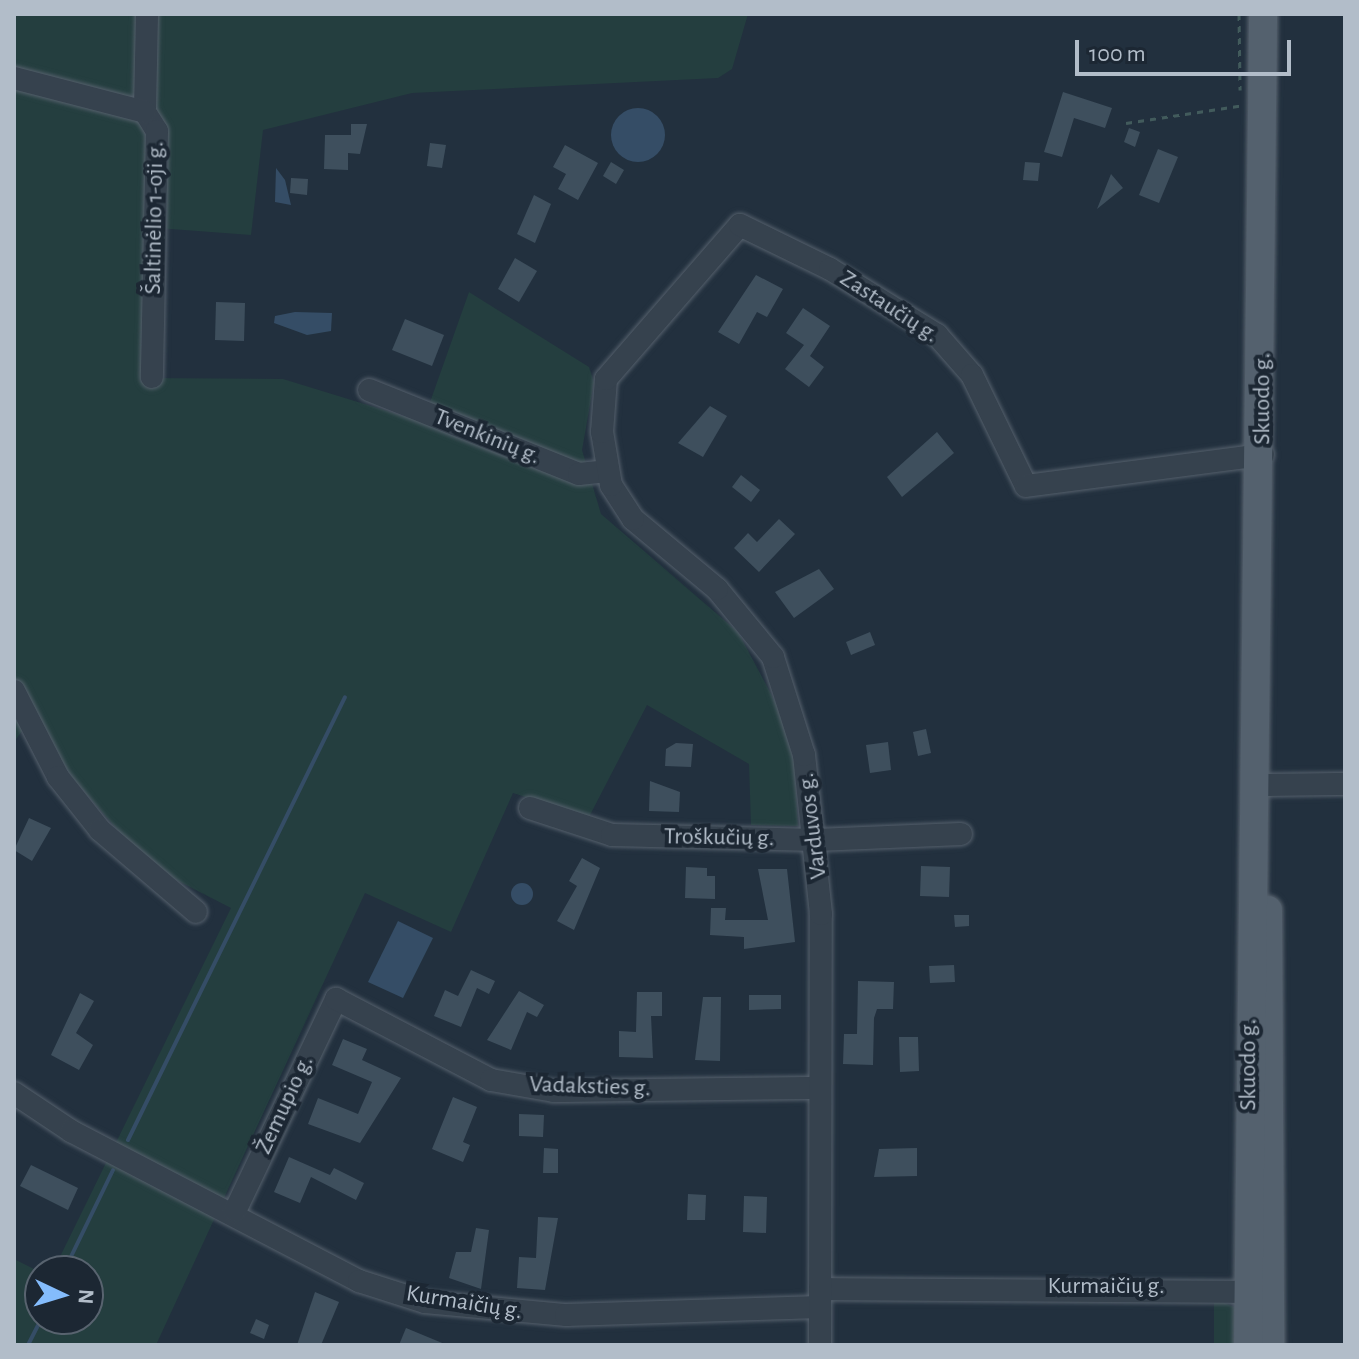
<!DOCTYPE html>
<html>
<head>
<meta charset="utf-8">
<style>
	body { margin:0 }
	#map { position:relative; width:1359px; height:1359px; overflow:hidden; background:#22303e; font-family:"Alegreya Sans",sans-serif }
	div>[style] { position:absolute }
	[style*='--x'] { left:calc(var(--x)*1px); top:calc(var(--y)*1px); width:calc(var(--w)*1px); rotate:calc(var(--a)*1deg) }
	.green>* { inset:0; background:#243e3f }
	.water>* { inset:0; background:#354d66 }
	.round { border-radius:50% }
	.stream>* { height:4px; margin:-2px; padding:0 2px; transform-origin:2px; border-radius:2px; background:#354d66 }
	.building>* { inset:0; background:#3e4f5d }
	.path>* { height:3px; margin-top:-1.5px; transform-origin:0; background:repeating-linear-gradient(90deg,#425b5c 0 6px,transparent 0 12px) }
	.roads { filter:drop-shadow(0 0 2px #55606c) drop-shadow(0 0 2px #55606c) }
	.minor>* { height:22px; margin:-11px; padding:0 11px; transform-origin:11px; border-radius:11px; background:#36424e }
	.major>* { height:28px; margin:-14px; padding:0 14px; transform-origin:14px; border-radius:14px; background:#54616e }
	span { translate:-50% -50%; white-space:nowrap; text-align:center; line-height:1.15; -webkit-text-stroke:8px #1c2733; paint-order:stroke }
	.street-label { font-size:24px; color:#b2bdc9 }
	.frame { position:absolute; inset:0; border:16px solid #b2bdc9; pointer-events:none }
	.north { position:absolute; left:24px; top:1255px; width:80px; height:80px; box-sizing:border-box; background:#1c2733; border:2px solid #58636f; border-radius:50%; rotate:94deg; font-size:22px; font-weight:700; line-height:32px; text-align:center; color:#b2bdc9 }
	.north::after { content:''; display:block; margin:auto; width:28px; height:36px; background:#84bcfc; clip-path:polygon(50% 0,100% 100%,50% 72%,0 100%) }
	.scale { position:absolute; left:1075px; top:40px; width:216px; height:36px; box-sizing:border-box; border:4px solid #b2bdc9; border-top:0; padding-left:10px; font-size:24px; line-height:28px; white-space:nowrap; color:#b2bdc9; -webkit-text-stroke:6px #1c2733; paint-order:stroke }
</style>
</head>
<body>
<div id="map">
	<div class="green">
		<i style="clip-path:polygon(14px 14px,748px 14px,732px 69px,718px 78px,412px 93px,263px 130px,251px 235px,144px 227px,144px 378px,283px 379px,423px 422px,469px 292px,589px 367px,594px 382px,582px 450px,601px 514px,738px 632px,779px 709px,794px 761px,798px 826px,751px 825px,749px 764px,647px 705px,589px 817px,513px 793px,451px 932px,365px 893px,156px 1345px,14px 1345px,14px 1259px,40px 1272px,40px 1319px,88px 1319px,88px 1271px,53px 1271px,231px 908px,149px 866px,74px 780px,33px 716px,14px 742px)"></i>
		<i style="clip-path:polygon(1214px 1298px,1238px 1309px,1239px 1345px,1214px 1345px)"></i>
	</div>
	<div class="water">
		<i class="round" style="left:611px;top:108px;width:54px;height:54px"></i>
		<i style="clip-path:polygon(276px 168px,285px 180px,291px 205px,275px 202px)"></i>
		<i style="clip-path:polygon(295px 312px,332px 313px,331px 331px,307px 335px,274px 323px,275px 316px)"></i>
		<i class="round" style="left:511px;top:883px;width:22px;height:22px"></i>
		<i style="clip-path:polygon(398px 921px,433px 938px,403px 998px,368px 982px)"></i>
	</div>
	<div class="stream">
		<i style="--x:128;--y:1140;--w:493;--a:-63.9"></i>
		<i style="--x:64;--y:1271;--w:112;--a:-64.1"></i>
		<i style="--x:28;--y:1345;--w:29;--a:-63"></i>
	</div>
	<div class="building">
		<i style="clip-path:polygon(1063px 92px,1112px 108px,1105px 128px,1074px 118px,1062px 157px,1044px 152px)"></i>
		<i style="clip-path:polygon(351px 124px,367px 124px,360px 154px,348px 153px,348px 170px,324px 169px,325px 135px,351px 135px)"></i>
		<i style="clip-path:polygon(1129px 128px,1140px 132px,1135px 147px,1124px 142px)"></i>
		<i style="clip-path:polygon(430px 143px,446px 145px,442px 168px,427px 166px)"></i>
		<i style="clip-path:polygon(565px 145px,598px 163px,578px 200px,558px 189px,566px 174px,553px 167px)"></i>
		<i style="clip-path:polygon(1158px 149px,1178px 157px,1159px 203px,1139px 195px)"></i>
		<i style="clip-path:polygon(611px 162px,624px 170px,616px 184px,603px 176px)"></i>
		<i style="clip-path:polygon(1025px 162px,1040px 163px,1038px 181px,1023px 180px)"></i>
		<i style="clip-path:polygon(1111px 174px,1123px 188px,1097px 209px)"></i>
		<i style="clip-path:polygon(291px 178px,308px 179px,307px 195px,290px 193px)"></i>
		<i style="clip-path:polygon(534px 195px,551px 204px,535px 243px,517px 234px)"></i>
		<i style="clip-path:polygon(515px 258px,537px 271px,519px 302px,498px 289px)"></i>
		<i style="clip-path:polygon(756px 275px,783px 289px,767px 317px,757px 312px,739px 344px,718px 332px)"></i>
		<i style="clip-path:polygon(216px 302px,245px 303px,244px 341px,215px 340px)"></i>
		<i style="clip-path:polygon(803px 308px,830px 326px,810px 356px,824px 367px,809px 387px,785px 369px,804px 345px,786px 333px)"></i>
		<i style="clip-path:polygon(405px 319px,444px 335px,432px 366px,392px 350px)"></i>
		<i style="clip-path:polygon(710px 406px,727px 416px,703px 457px,678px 443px)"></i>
		<i style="clip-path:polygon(937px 432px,954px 453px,902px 497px,887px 477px)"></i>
		<i style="clip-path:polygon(741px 475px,760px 490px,751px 502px,732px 487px)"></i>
		<i style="clip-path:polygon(779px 519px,795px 534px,759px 572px,734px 548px,748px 533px,757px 542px)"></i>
		<i style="clip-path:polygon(819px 569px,834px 589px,794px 618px,775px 592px)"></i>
		<i style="clip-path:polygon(870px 632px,875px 645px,851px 655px,846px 642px)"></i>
		<i style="clip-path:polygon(926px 729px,931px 753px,918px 756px,913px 732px)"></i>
		<i style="clip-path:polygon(888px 742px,891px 770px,870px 773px,866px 745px)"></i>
		<i style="clip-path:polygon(676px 743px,693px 744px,691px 767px,665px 766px,666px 749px)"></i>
		<i style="clip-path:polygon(650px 781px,680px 792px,679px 812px,649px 811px)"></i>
		<i style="clip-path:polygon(29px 818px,51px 828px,32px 861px,14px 850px)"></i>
		<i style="clip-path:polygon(582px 858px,600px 868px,574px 930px,557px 921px,577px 886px,569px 881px)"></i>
		<i style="clip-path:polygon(921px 866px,950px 867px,949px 897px,920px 896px)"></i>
		<i style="clip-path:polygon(686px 867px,707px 868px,707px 876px,715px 876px,715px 899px,685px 898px)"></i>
		<i style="clip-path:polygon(758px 869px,787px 869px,795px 942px,744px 949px,744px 937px,710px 935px,711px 908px,726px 908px,725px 920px,768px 920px)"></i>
		<i style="clip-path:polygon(954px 915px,969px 915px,969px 926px,955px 927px)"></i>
		<i style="clip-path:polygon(954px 965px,955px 982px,930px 983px,929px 966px)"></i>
		<i style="clip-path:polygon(471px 970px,495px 981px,489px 994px,477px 988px,461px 1027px,434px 1016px,445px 990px,458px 996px)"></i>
		<i style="clip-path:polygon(858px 981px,894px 982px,893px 1009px,877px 1009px,874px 1018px,873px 1065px,843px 1064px,844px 1034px,857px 1034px)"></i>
		<i style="clip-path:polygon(519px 991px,544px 1005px,537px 1017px,527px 1012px,511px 1050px,487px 1040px)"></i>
		<i style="clip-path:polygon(637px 992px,662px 992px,662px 1016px,651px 1016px,653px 1058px,619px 1057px,619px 1031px,636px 1032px)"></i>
		<i style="clip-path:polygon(80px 993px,94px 1001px,76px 1033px,93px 1045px,79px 1070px,51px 1055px)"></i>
		<i style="clip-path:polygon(749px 995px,781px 995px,781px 1009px,749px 1010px)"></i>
		<i style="clip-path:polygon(703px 997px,721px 997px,720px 1061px,695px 1060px)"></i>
		<i style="clip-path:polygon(899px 1037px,918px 1037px,919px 1071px,900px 1072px)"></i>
		<i style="clip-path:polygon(343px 1039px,367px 1049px,362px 1060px,401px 1078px,360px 1143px,308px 1124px,318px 1098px,358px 1114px,372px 1082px,332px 1065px)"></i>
		<i style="clip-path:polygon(453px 1097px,477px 1107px,463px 1142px,470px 1145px,463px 1162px,432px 1149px)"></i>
		<i style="clip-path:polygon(519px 1114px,544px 1115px,543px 1137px,519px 1136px)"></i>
		<i style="clip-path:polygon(544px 1148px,558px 1149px,558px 1173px,543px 1173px)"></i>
		<i style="clip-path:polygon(917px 1148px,917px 1176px,874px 1177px,879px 1149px)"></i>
		<i style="clip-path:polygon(289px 1157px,330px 1175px,334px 1168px,364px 1183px,356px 1200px,311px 1177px,300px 1203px,274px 1192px)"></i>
		<i style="clip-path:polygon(31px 1165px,78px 1188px,68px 1210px,20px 1186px)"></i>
		<i style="clip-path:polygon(688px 1194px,706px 1195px,705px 1220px,687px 1220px)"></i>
		<i style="clip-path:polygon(744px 1196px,767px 1197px,766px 1233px,743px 1232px)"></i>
		<i style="clip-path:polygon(538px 1217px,558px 1218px,545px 1290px,517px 1288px,519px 1257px,536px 1258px)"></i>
		<i style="clip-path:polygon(476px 1228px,489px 1230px,481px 1289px,449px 1278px,456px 1252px,471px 1252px)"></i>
		<i style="clip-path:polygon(315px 1292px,339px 1302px,321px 1345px,297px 1345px)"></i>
		<i style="clip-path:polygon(256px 1319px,269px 1325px,264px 1339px,250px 1333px)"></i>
		<i style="clip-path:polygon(406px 1328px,447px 1345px,399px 1345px)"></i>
	</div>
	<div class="path">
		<i style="--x:1239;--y:14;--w:76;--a:89.2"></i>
		<i style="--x:1126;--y:123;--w:118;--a:-8.7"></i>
	</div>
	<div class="roads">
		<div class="minor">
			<i style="--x:147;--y:14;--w:98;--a:91.2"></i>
			<i style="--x:145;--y:112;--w:22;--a:58"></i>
			<i style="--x:157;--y:131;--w:246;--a:91.2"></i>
			<i style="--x:14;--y:78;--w:135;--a:14.5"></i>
			<i style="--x:369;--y:390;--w:226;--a:21.8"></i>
			<i style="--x:579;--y:474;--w:28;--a:-6"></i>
			<i style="--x:14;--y:691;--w:97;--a:62.9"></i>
			<i style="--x:58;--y:777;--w:68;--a:51.6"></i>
			<i style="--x:100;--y:830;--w:126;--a:40.5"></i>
			<i style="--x:1259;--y:785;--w:86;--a:-0.7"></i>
			<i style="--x:530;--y:808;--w:86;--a:18.2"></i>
			<i style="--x:612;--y:835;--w:204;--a:1.4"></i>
			<i style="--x:816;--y:840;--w:145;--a:-2.4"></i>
			<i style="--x:14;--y:1093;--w:69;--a:33.7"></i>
			<i style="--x:71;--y:1131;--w:325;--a:27.5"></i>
			<i style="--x:359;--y:1281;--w:69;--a:17.7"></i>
			<i style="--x:425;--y:1302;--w:142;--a:5.3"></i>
			<i style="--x:566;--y:1315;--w:254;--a:-1.8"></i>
			<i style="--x:235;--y:1211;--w:235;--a:-64.5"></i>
			<i style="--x:336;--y:999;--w:175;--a:27.6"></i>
			<i style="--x:491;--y:1080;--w:64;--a:9.9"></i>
			<i style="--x:554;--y:1091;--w:262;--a:-0.7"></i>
			<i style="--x:820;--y:1289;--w:428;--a:0.4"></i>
			<i style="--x:820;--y:1345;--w:431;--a:-89.9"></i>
			<i style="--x:821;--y:914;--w:160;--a:-96.1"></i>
			<i style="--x:804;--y:755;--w:103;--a:-107.6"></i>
			<i style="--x:773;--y:657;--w:88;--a:-129.5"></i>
			<i style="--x:717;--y:589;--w:109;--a:-140.2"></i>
			<i style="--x:633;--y:519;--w:40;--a:-122.9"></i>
			<i style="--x:611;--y:485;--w:54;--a:-99.6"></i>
			<i style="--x:602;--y:432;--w:53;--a:-85.7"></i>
			<i style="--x:606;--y:379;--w:204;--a:-49"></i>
			<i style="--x:740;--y:225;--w:100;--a:26.1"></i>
			<i style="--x:830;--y:269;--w:126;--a:31.7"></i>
			<i style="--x:937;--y:335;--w:53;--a:48.8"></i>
			<i style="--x:972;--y:375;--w:123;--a:64.1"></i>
			<i style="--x:1026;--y:486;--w:239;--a:-7.5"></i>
		</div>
		<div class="major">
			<i style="--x:1268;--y:910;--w:435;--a:89.7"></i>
			<i style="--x:1248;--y:1345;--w:1331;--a:-89.35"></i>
		</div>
	</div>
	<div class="street-label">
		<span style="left:155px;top:218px;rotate:-89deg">Šaltinėlio 1-oji g.</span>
		<span style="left:889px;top:307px;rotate:33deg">Zastaučių g.</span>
		<span style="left:1263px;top:399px;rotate:-90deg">Skuodo g.</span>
		<span style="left:487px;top:437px;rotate:22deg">Tvenkinių g.</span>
		<span style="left:813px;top:826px;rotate:-97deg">Varduvos g.</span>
		<span style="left:719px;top:838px;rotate:1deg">Troškučių g.</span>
		<span style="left:1249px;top:1065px;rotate:-90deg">Skuodo g.</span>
		<span style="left:590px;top:1087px;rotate:2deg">Vadaksties g.</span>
		<span style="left:285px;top:1105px;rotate:-65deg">Žemupio g.</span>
		<span style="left:1106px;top:1287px">Kurmaičių g.</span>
		<span style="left:464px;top:1303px;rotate:9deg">Kurmaičių g.</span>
	</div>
	<div class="frame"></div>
	<div class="north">N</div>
	<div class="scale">100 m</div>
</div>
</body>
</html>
